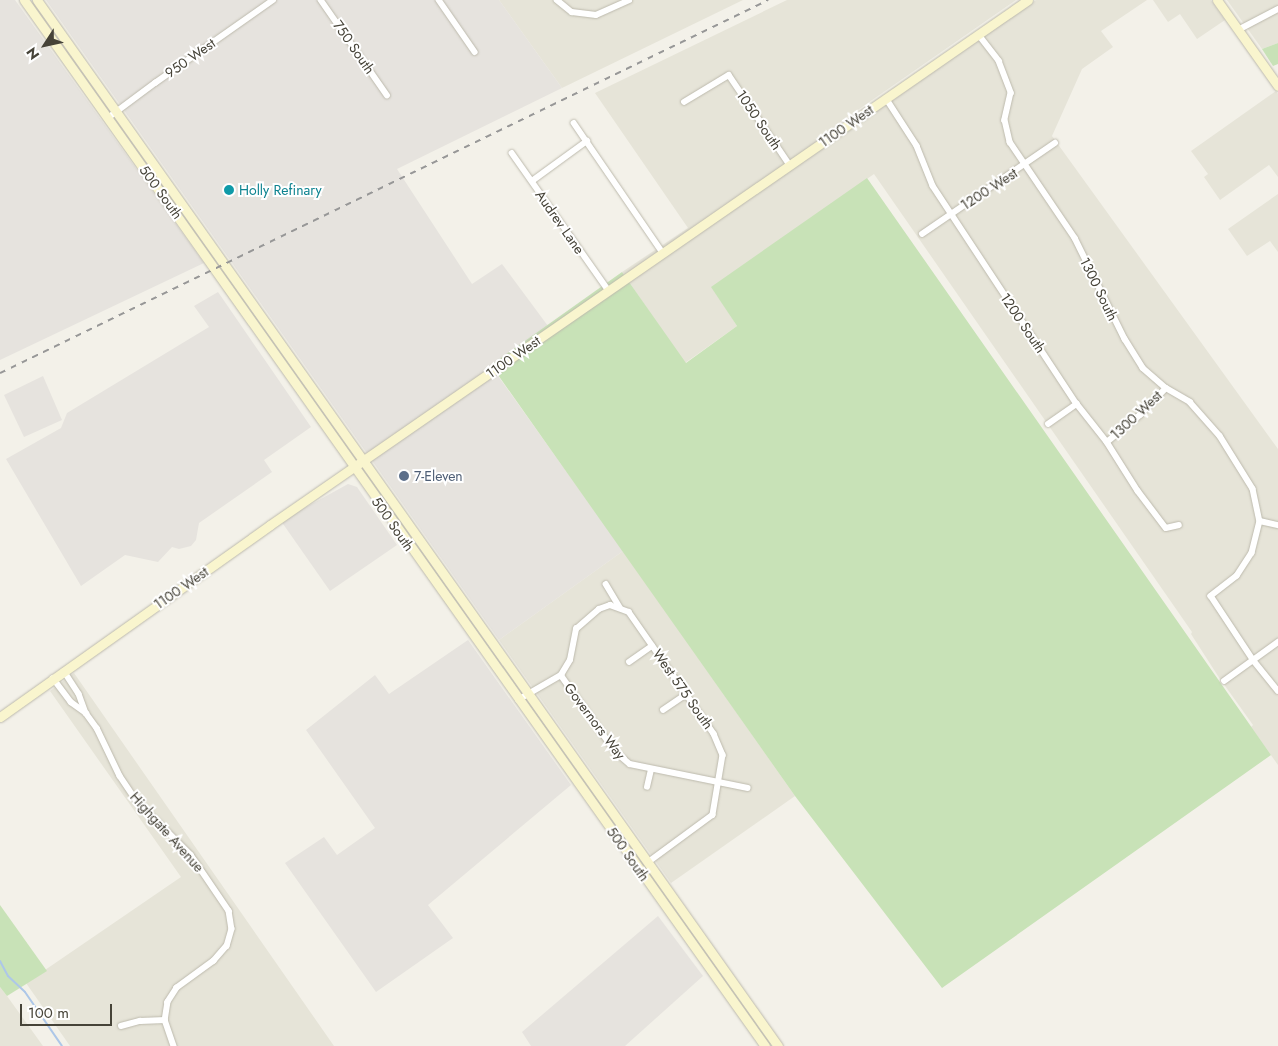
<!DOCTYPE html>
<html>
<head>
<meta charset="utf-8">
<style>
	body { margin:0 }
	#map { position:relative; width:1278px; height:1046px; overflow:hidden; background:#f3f1e9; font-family:Jost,sans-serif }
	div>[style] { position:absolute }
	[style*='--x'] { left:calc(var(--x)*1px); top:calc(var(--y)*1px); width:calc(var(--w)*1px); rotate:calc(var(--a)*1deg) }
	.residential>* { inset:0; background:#e6e4d8 }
	.industrial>* { inset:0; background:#e6e3de }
	.green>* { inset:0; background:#c8e2b7 }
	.stream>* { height:2px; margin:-1px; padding:0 1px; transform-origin:1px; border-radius:1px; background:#adc7e8 }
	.roads { filter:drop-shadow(0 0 1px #bdbaad) drop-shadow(0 0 1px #bdbaad) }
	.street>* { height:5.5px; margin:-2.75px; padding:0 2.75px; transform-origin:2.75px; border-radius:2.75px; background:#fff }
	.secondary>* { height:9px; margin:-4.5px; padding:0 4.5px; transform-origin:4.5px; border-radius:4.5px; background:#f9f5ce }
	.rail>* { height:2px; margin-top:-1px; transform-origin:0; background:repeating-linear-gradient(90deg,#979797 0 6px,transparent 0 12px) }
	.dots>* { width:14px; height:14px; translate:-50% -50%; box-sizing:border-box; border:2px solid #fff; border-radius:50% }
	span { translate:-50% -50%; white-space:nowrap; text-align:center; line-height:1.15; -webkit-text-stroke:4px #fff; paint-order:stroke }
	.street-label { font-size:14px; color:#464338 }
	.culture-label { font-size:14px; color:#0d838f }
	.left { translate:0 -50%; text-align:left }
	.service-label { font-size:14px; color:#4e5e75 }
	.north { position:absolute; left:20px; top:20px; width:50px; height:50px; -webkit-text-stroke:4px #fff; paint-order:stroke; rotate:235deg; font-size:14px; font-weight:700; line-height:20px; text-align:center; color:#464338 }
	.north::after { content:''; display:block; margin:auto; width:18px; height:22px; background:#464338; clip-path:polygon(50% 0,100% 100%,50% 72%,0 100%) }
	.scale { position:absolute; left:20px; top:1004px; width:92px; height:22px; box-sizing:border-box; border:2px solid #464338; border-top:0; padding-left:6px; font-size:15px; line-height:18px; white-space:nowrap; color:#464338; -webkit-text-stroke:4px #fff; paint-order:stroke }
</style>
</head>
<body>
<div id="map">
	<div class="residential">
		<i style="clip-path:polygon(499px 0,743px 0,562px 88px)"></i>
		<i style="clip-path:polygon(787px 0,1016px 0,839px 123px,846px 133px,1036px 0,1147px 0,1101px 31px,1113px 47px,1082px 69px,1052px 136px,1278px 449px,1278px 765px,1251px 727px,1253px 725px,1218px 676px,1191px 634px,1192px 632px,874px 174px,712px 287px,737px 326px,685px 363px,622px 272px,688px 228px,595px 93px)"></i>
		<i style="clip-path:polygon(1153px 0,1211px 0,1225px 20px,1197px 39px,1180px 14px,1168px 22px)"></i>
		<i style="clip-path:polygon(1227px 0,1278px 0,1278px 43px,1262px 49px)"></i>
		<i style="clip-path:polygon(1276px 91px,1278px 94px,1278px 177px,1269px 165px,1220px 200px,1204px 177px,1208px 174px,1191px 151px)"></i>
		<i style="clip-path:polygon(1278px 194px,1278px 252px,1270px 241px,1247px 256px,1228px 229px)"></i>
		<i style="clip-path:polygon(623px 551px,795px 796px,671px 883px,499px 640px)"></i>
		<i style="clip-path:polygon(74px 673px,334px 1046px,70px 1046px,26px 983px,181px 877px,50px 691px)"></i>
		<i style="clip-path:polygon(0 987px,7px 996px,43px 1046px,0 1046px)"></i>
	</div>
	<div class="industrial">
		<i style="clip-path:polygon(0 0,15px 0,204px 263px,0 360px)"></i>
		<i style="clip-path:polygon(46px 0,499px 0,562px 88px,397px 169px,472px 284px,502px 264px,548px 326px,491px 366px,623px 551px,499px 640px)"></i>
		<i style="clip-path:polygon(218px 292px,311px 427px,264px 460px,272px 472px,199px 523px,196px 540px,191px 546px,179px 549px,172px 547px,158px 562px,125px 555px,81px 586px,6px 459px,61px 428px,67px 413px,209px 327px,194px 306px)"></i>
		<i style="clip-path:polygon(43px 376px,62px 420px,24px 437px,4px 395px)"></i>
		<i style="clip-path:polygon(348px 484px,357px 487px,397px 545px,330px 591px,281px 521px)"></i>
		<i style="clip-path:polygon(468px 640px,571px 785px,428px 905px,453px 938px,376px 992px,285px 863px,324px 837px,337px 855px,375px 828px,306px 730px,375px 675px,389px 694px)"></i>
		<i style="clip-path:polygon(658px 916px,703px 976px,625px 1046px,531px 1046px,522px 1032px)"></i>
	</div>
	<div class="green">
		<i style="clip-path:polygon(1278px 43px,1278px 64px,1273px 66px,1262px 49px)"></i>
		<i style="clip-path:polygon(867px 178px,1271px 755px,942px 988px,795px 796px,491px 365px,622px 272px,686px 363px,737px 326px,711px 287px)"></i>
		<i style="clip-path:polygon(0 905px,47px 971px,7px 996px,0 987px)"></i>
	</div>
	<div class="stream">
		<i style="--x:0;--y:961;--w:17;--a:62"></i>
		<i style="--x:8;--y:976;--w:23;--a:43"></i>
		<i style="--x:25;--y:992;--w:65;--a:55.6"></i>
	</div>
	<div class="roads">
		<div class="street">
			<i style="--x:321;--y:0;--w:116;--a:55.2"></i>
			<i style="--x:439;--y:0;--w:63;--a:55.3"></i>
			<i style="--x:557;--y:0;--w:19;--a:39"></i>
			<i style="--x:572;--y:12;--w:24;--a:7"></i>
			<i style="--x:596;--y:15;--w:36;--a:-24"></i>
			<i style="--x:1238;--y:30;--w:45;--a:-27.7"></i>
			<i style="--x:979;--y:35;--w:33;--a:52"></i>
			<i style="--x:999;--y:61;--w:34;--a:69"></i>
			<i style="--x:1011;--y:93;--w:28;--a:103"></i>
			<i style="--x:1005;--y:120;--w:23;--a:77"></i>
			<i style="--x:1010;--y:142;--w:116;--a:55.9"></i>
			<i style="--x:1075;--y:238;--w:113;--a:63.7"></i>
			<i style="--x:1125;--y:339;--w:34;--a:58"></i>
			<i style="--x:1143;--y:368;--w:30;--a:41"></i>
			<i style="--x:1166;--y:388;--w:28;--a:30"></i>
			<i style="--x:1190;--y:402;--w:45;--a:48.6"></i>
			<i style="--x:1220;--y:436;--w:62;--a:58.1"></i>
			<i style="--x:1253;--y:489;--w:33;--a:78"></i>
			<i style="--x:1260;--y:521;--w:33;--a:104"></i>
			<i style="--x:1252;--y:553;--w:27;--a:123"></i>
			<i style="--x:1237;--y:576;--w:33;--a:142"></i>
			<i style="--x:1211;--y:596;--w:78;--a:56.5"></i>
			<i style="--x:1254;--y:661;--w:38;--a:51"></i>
			<i style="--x:886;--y:98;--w:57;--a:57.1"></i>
			<i style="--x:917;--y:146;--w:43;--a:68.2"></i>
			<i style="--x:933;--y:186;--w:261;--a:56.6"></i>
			<i style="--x:1077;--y:404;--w:48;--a:51.7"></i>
			<i style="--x:1107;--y:442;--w:58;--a:57.7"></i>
			<i style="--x:1138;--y:491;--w:46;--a:52.9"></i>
			<i style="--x:1166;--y:528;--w:13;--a:-13"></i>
			<i style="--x:684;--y:102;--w:52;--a:-31"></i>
			<i style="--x:729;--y:75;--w:109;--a:55.9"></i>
			<i style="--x:108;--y:118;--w:59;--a:-36.7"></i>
			<i style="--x:155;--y:83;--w:144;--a:-35.1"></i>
			<i style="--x:574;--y:123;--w:158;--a:55.6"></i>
			<i style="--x:512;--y:153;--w:169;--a:54.9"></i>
			<i style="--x:532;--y:181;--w:68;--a:-36"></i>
			<i style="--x:922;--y:234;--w:161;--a:-34.4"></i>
			<i style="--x:1048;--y:424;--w:35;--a:-35"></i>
			<i style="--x:1107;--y:442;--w:43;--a:-39.3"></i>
			<i style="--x:1140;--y:415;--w:37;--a:-46"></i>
			<i style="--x:1260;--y:521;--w:18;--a:13"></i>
			<i style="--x:606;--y:584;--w:27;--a:59"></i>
			<i style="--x:629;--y:662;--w:28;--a:-35"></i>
			<i style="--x:64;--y:671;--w:27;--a:57"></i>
			<i style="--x:79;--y:694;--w:20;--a:70"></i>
			<i style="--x:561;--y:675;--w:95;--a:54.5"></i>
			<i style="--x:616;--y:752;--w:18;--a:41"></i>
			<i style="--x:630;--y:764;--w:120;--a:11.5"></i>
			<i style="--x:53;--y:678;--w:30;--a:53"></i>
			<i style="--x:71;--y:702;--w:19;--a:36"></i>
			<i style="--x:86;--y:713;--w:19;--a:54"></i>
			<i style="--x:97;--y:728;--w:53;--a:64.4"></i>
			<i style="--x:120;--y:776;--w:29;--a:56"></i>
			<i style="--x:136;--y:800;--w:78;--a:45"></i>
			<i style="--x:191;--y:855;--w:68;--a:55.8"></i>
			<i style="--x:229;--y:911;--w:18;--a:81"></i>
			<i style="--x:232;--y:929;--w:18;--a:106"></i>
			<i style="--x:227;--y:946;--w:20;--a:131"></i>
			<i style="--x:214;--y:961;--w:46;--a:143.9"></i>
			<i style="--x:177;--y:988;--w:17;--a:123"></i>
			<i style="--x:168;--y:1002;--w:18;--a:99"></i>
			<i style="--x:165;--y:1020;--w:28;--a:71"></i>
			<i style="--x:1224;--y:681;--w:67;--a:-35.8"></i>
			<i style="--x:518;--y:700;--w:50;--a:-30.2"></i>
			<i style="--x:561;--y:675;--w:17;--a:-59"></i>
			<i style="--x:570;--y:660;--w:32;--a:-79"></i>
			<i style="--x:576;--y:629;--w:30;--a:-41"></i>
			<i style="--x:599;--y:609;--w:12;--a:-20"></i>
			<i style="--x:610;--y:605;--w:20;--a:20"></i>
			<i style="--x:629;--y:612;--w:149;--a:55.1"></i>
			<i style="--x:714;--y:734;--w:23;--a:67"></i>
			<i style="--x:723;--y:755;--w:61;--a:99.5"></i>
			<i style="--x:713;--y:815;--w:81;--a:143.6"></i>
			<i style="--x:663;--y:710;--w:27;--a:-34"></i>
			<i style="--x:647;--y:787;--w:18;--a:-77"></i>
			<i style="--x:121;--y:1026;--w:20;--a:-15"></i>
			<i style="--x:140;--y:1021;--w:25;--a:-2"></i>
		</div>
		<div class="secondary">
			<i style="--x:24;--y:0;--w:1282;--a:54.69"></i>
			<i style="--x:37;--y:0;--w:1282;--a:54.69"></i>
			<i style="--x:1217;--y:0;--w:105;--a:54.7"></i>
			<i style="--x:0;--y:717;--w:331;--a:-35.4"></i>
			<i style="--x:270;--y:525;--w:922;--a:-34.71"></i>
		</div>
	</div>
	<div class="rail">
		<i style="--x:0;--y:373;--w:854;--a:-25.9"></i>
	</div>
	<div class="dots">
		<i style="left:229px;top:190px;background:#0f9aa8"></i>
		<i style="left:404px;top:476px;background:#5c6f8a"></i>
	</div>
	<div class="street-label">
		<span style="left:354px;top:47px;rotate:55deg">750 South</span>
		<span style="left:190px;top:58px;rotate:-35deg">950 West</span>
		<span style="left:759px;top:120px;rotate:56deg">1050 South</span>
		<span style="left:846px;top:126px;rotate:-35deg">1100 West</span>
		<span style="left:989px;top:189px;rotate:-33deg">1200 West</span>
		<span style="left:161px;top:192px;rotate:54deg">500 South</span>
		<span style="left:560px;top:222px;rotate:55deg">Audrev Lane</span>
		<span style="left:1099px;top:289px;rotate:64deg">1300 South</span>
		<span style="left:1023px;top:323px;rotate:56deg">1200 South</span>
		<span style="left:513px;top:357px;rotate:-35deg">1100 West</span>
		<span style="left:1136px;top:415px;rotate:-43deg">1300 West</span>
		<span style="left:393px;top:524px;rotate:55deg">500 South</span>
		<span style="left:181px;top:588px;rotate:-35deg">1100 West</span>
		<span style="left:683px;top:689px;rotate:55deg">West 575 South</span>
		<span style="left:595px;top:721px;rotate:53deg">Governors Way</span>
		<span style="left:167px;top:832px;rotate:48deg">Highgate Avenue</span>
		<span style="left:628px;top:854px;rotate:55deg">500 South</span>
	</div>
	<div class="culture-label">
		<span class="left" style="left:239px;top:190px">Holly Refinary</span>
	</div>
	<div class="service-label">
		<span class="left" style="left:414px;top:476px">7-Eleven</span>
	</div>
	<div class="north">N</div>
	<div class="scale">100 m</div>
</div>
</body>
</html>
